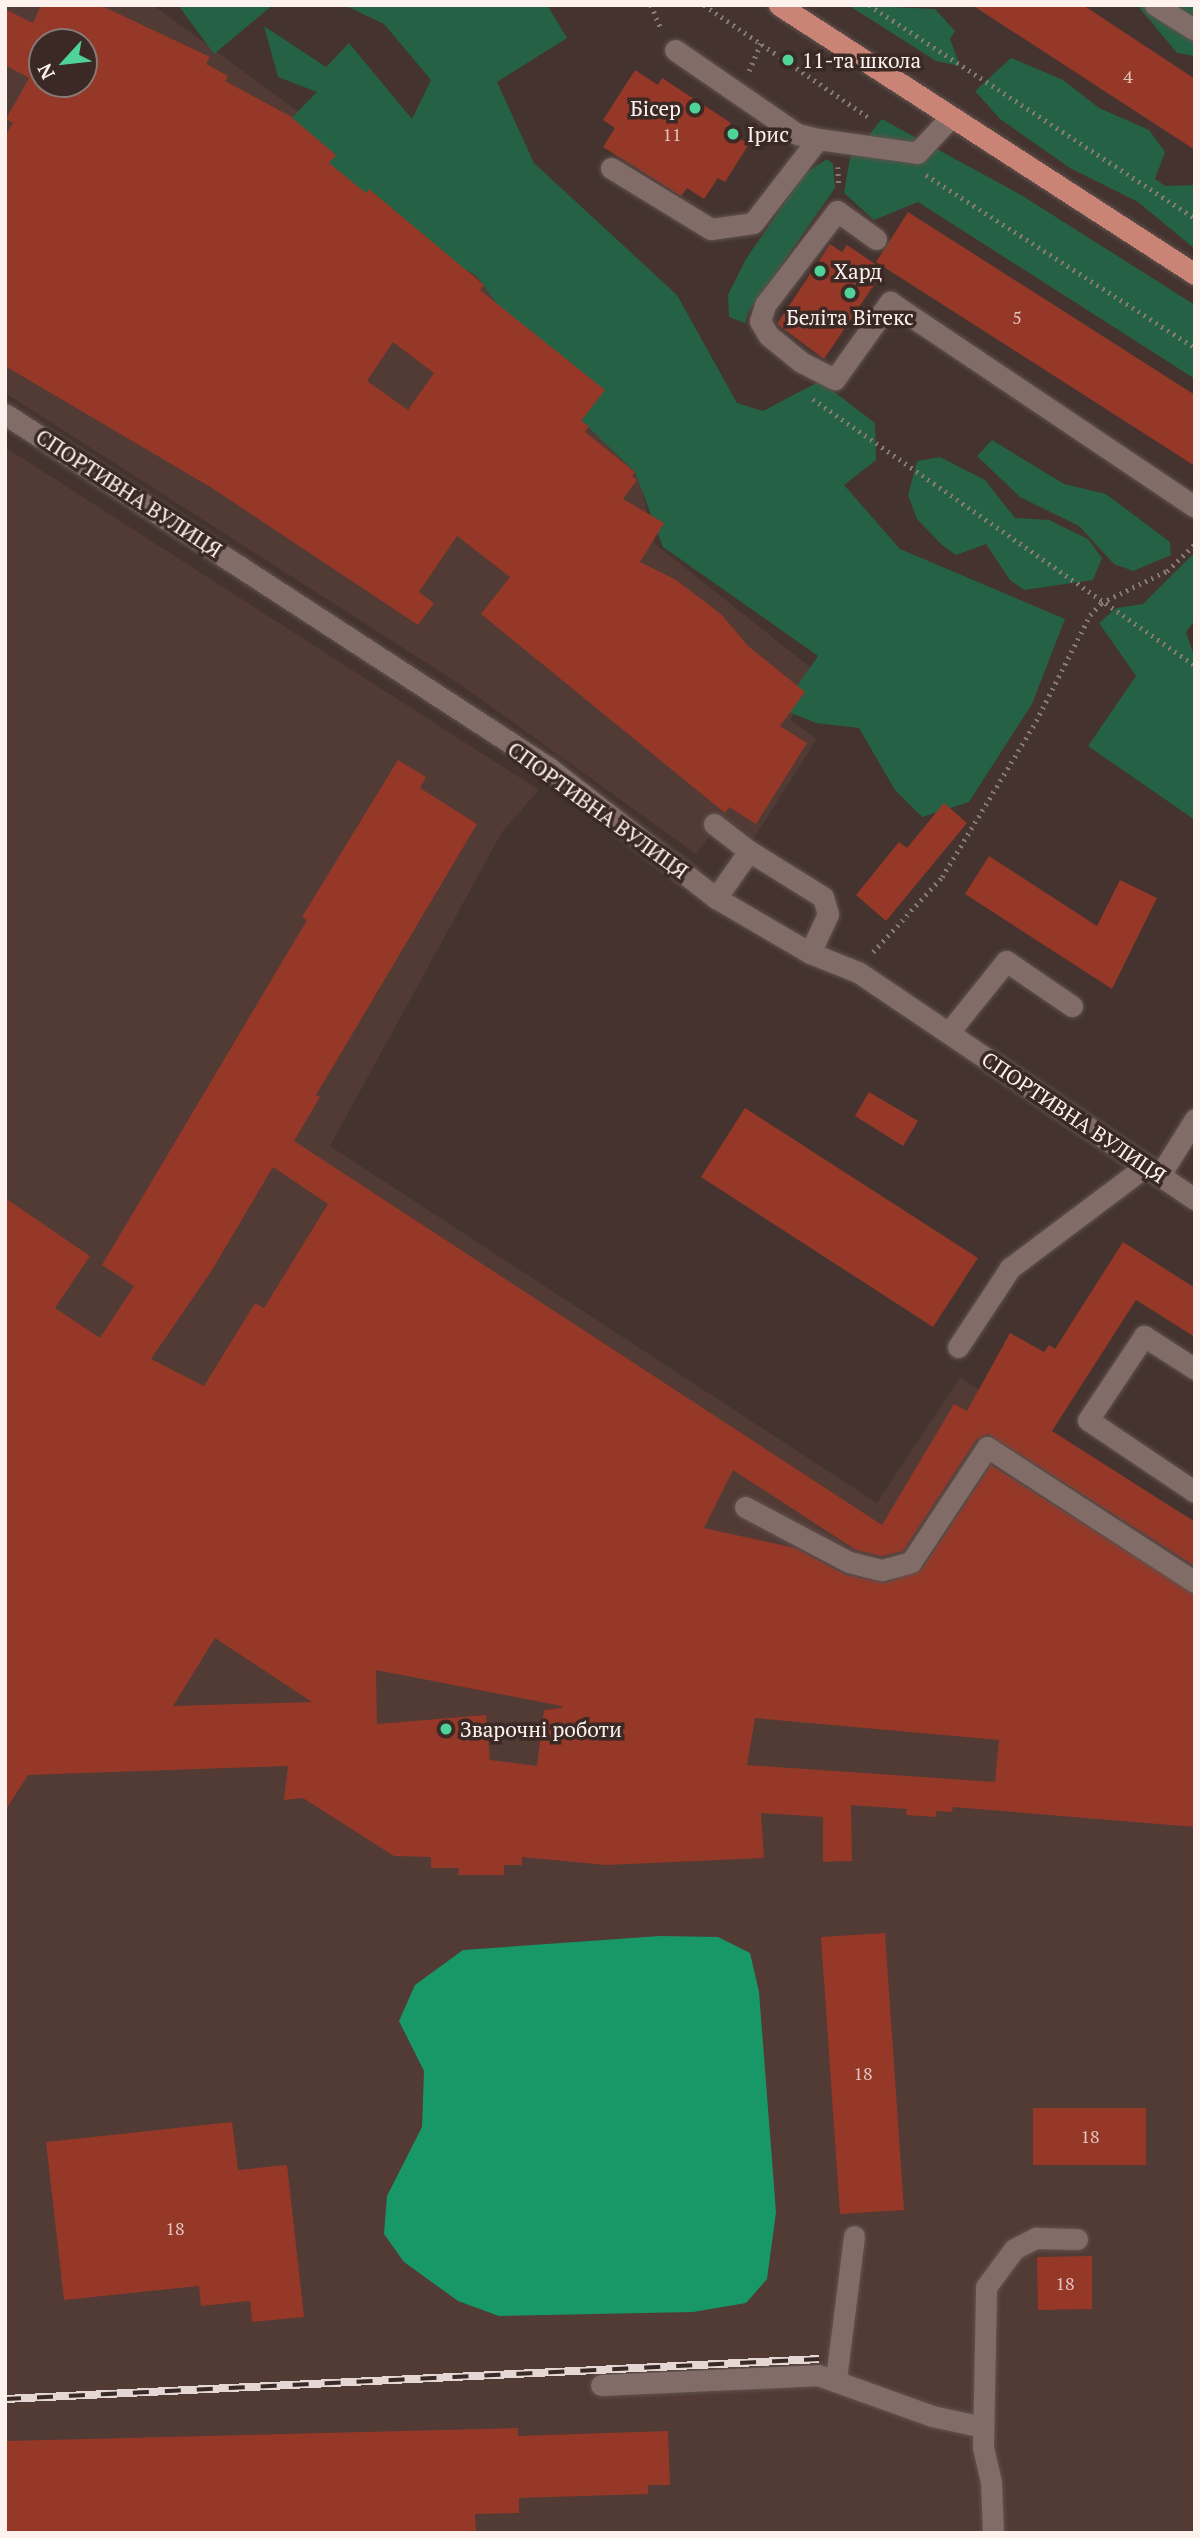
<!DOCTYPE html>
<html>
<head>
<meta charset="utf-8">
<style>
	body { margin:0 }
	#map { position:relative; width:1200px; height:2538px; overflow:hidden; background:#44332f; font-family:"PT Serif",serif }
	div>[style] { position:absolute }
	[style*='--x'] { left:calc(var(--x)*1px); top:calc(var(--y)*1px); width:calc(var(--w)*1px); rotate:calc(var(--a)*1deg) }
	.built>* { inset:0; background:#523a35 }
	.green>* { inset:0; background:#256145 }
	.water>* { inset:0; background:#199867 }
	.building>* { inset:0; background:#953828 }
	.path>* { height:4.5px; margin-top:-2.25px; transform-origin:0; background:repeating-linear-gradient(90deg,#887975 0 2px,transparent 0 7px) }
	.roads { filter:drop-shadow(0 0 2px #61524f) drop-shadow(0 0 2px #61524f) }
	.minor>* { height:21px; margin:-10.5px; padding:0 10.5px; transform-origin:10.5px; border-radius:10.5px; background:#816c68 }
	.major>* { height:21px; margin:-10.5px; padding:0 10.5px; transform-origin:10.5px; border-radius:10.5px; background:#ca8476 }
	.rail>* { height:8px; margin-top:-4px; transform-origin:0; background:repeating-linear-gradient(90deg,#3a2925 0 16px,#e4d7d4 0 32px); box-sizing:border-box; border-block:2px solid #e4d7d4 }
	.dots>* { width:19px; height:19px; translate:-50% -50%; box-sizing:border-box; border:4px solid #3a2925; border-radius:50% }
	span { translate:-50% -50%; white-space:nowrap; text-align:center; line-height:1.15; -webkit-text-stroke:7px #3a2925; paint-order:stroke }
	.number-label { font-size:18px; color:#e4c4bd }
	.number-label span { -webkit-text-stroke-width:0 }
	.poi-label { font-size:21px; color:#fef2ef }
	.left { translate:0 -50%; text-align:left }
	.right { translate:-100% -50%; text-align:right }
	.street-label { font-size:21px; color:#fef2ef }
	.frame { position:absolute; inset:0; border:7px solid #fef2ef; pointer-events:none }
	.north { position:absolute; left:28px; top:28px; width:70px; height:70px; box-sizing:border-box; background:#3a2925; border:2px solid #887976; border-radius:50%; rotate:243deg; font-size:19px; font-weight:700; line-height:28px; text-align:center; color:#fef2ef }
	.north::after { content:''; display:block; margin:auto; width:24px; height:32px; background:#50d398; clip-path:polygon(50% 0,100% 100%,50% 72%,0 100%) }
</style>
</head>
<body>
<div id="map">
	<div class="built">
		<i style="clip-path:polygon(evenodd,5px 5px,153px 5px,304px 116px,617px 381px,654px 543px,820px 675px,790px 720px,817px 739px,754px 838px,724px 817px,696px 854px,458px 683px,5px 393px,5px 5px,42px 42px,84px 42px,84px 84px,42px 84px,42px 42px)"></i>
		<i style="clip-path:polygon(5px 447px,539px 790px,502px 832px,330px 1146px,877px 1503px,960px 1378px,1195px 1521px,1195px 2533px,5px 2533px)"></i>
	</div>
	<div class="green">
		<i style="clip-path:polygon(178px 5px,273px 5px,214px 54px)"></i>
		<i style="clip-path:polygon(344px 5px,547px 5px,567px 38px,497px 82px,534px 163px,677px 295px,737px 403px,763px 411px,820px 381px,875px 423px,876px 460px,844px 485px,900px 549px,1065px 619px,1032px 704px,969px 802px,922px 817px,895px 790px,859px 728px,816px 723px,781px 709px,818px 656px,663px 547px,635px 472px,581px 420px,476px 275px,334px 208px,277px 133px,317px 92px,278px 77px,264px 26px,326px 67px,349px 43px,412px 119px,431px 80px,384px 24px)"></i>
		<i style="clip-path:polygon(848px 5px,935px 9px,955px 31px,950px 39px,960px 66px,936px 61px)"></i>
		<i style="clip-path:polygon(1137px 5px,1195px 5px,1195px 56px,1177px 53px)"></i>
		<i style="clip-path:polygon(1011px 58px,1063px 80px,1099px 108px,1149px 130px,1165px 152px,1155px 179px,1165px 186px,1195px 185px,1195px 249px,1138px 202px,1070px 168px,1000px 119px,975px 91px)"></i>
		<i style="clip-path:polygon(882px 119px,1021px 195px,1195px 305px,1195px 379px,918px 202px,874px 220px,844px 193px,850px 158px)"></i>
		<i style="clip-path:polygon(827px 159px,833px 164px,835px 188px,749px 311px,745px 323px,729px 317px,728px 295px,746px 259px,805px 173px)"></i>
		<i style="clip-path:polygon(992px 440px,1064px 484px,1106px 494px,1170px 542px,1171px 555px,1133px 571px,1114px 564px,1079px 526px,1020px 497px,977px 456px)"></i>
		<i style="clip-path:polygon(940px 457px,985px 480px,1015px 518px,1049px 520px,1088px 539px,1102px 558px,1093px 580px,1024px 590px,1010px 580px,986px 544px,956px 555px,942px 545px,917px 519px,908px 495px,917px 461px)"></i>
		<i style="clip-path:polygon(1195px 552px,1195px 620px,1186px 632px,1195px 659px,1195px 820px,1088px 746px,1136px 676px,1099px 623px,1116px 608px,1143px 604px)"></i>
	</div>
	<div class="water">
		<i style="clip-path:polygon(660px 1936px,718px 1937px,750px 1953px,759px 1992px,776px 2212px,767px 2279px,746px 2303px,693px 2312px,499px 2316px,458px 2301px,404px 2262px,384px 2234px,387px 2196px,422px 2127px,424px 2071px,399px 2021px,415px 1985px,463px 1950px)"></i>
	</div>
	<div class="building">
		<i style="clip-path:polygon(evenodd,41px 5px,100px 5px,210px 57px,206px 64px,228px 76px,225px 81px,290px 116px,336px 155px,329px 163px,366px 193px,369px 189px,484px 285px,480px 290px,605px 390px,581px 421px,589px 426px,585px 432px,635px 472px,632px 476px,637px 480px,623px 499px,664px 523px,640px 562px,676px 580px,721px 614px,748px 646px,805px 692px,780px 726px,807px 743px,756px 824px,729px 807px,725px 813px,481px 614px,510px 577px,457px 536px,419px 592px,434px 603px,418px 625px,212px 488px,5px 366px,5px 136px,13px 123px,6px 119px,29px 78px,5px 65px,5px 9px,33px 23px,41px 5px,42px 42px,84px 42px,84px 84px,42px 84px,42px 42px,41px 5px,393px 342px,434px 373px,408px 410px,367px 381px,393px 342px)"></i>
		<i style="clip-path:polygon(972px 5px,1083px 5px,1195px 79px,1195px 150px)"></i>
		<i style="clip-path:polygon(635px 70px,658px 85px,662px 78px,731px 123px,726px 130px,749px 144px,725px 182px,718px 178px,704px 199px,687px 188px,681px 196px,603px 147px,615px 128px,603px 120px)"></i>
		<i style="clip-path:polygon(908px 212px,1195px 395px,1195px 466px,876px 262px)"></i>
		<i style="clip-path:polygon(830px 244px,842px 252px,847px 245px,884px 270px,824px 359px,777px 324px)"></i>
		<i style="clip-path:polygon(evenodd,398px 760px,426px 777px,420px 788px,477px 824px,316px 1095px,320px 1097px,294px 1141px,882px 1525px,954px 1404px,967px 1411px,1010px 1333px,1044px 1352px,1049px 1345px,1055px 1349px,1123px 1242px,1195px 1288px,1195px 1337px,1136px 1300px,1052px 1431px,1195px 1522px,1195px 1566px,988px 1434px,976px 1440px,903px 1551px,882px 1556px,856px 1550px,733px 1470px,704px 1528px,795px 1548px,846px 1575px,885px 1583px,922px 1569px,991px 1465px,1195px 1595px,1195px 1827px,953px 1807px,952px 1812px,936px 1811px,936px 1817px,906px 1815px,907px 1809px,851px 1805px,852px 1861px,823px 1862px,823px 1817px,761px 1813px,764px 1858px,606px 1865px,522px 1857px,522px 1865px,504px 1865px,504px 1875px,458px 1875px,459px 1868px,431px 1868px,431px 1857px,394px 1856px,303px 1798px,284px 1800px,288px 1766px,28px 1775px,5px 1811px,5px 1198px,90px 1256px,55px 1308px,100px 1338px,134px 1286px,102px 1265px,307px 920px,302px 917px,398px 760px,273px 1167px,328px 1204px,264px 1308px,255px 1303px,204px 1386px,151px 1359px,212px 1270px,273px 1167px,398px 760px,215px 1638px,312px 1702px,173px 1706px,215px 1638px,398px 760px,376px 1670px,562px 1706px,562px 1708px,544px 1710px,537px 1766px,490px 1760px,486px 1715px,377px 1724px,376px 1670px,398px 760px,755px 1718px,999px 1740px,995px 1782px,747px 1765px,755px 1718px)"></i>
		<i style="clip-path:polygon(944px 803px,967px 823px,886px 921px,856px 895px,899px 842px,907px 848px)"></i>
		<i style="clip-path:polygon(989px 856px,1097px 926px,1120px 880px,1157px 898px,1112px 989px,965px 894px)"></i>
		<i style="clip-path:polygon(869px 1092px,918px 1121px,903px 1146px,855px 1116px)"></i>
		<i style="clip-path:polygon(745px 1108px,978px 1258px,933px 1327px,701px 1177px)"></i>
		<i style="clip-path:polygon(885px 1933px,904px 2210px,840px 2214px,821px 1937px)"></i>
		<i style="clip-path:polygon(1033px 2108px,1146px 2108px,1146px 2165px,1033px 2165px)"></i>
		<i style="clip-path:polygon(232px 2122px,238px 2170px,287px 2165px,304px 2317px,252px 2322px,250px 2301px,201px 2306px,199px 2286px,64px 2300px,46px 2142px)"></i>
		<i style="clip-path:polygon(1092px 2256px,1092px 2309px,1038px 2310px,1037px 2257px)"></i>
		<i style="clip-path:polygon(518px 2428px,518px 2436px,668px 2431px,670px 2485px,648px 2485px,648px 2494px,519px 2498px,519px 2513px,475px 2514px,476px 2533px,5px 2533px,5px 2441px)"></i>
	</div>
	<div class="path">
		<i style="--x:651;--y:5;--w:26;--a:67"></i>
		<i style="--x:704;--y:5;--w:202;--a:34.3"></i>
		<i style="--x:869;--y:5;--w:389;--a:33.2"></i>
		<i style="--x:749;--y:71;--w:30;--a:-67"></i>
		<i style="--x:838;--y:167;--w:19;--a:87"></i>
		<i style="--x:926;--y:175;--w:320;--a:32.7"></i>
		<i style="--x:813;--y:399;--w:465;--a:34.9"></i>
		<i style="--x:873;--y:952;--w:102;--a:-47.4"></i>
		<i style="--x:942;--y:877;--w:182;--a:-58.9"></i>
		<i style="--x:1036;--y:721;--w:119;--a:-63"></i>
		<i style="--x:1090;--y:615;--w:16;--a:-47"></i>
		<i style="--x:1101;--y:603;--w:73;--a:-25.9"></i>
		<i style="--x:1167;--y:571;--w:39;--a:-44"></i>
	</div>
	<div class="roads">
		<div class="minor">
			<i style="--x:1155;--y:5;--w:47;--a:32"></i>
			<i style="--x:675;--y:50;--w:148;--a:34.5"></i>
			<i style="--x:797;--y:134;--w:22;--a:13"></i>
			<i style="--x:611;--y:168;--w:117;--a:31.4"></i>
			<i style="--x:711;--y:229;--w:42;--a:-8.1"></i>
			<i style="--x:753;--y:223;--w:106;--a:-52.3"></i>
			<i style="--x:818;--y:139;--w:100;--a:8"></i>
			<i style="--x:917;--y:153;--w:48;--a:-46.7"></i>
			<i style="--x:876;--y:239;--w:48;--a:-144.3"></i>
			<i style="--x:837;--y:211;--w:118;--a:127.5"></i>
			<i style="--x:765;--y:305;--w:17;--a:107"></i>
			<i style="--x:760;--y:321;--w:16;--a:60"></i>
			<i style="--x:768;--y:335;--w:43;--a:39.3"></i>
			<i style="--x:801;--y:362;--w:38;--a:27"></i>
			<i style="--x:835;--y:379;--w:95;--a:-54.5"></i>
			<i style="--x:890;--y:302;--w:367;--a:33.9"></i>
			<i style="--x:5;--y:414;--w:649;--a:33.05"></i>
			<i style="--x:549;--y:768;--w:212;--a:37.9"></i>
			<i style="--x:716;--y:898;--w:109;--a:30.3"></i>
			<i style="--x:810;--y:953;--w:52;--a:21.6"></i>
			<i style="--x:858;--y:972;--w:406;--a:34"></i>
			<i style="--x:714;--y:824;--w:44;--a:37.6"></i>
			<i style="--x:749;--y:851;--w:57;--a:125.1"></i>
			<i style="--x:749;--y:851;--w:87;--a:31.9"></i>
			<i style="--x:823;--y:897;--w:18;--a:74"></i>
			<i style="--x:828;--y:914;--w:43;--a:114.8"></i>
			<i style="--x:949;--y:1032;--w:91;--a:-51.2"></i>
			<i style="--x:1006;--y:961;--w:80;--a:34.3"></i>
			<i style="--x:1160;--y:1175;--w:66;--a:-58"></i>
			<i style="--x:958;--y:1347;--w:95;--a:-56.6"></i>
			<i style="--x:1010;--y:1268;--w:170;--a:-36.9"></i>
			<i style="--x:1195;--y:1369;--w:61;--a:-147.1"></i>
			<i style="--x:1144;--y:1336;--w:101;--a:123.7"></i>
			<i style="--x:1088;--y:1420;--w:129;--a:33.9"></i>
			<i style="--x:745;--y:1507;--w:118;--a:27.9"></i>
			<i style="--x:849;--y:1562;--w:34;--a:14"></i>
			<i style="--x:882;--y:1570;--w:30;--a:-15"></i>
			<i style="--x:911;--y:1562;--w:138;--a:-56.5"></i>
			<i style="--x:987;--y:1447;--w:248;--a:33"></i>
			<i style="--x:836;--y:2379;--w:144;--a:-82.8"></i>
			<i style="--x:601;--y:2385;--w:217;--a:-2.6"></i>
			<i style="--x:818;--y:2375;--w:121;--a:19.8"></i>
			<i style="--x:932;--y:2416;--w:52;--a:12.2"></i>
			<i style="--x:993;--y:2533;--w:51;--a:-92.2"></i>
			<i style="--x:991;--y:2482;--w:36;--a:-103"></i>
			<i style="--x:983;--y:2447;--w:160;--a:-88.9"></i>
			<i style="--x:986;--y:2287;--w:47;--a:-53.6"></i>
			<i style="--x:1014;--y:2249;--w:25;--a:-27"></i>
			<i style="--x:1036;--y:2238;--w:41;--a:1.4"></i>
		</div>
		<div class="major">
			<i style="--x:779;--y:5;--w:495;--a:32.9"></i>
		</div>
	</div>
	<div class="rail">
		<i style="--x:5;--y:2399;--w:815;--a:-2.81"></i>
	</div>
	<div class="dots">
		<i style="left:788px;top:60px;background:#50d398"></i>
		<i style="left:695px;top:108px;background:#50d398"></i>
		<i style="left:733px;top:134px;background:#50d398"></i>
		<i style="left:820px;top:271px;background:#50d398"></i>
		<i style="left:850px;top:293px;background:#50d398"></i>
		<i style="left:446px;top:1729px;background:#50d398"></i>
	</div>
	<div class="number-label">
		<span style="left:1128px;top:76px">4</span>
		<span style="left:672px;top:134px">11</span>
		<span style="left:1017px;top:317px">5</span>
		<span style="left:863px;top:2073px">18</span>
		<span style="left:1090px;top:2136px">18</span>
		<span style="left:175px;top:2228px">18</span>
		<span style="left:1065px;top:2283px">18</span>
	</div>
	<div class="poi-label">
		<span class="left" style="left:802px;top:60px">11-та школа</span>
		<span class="right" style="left:681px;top:108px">Бісер</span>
		<span class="left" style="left:747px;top:134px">Ірис</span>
		<span class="left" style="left:834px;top:271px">Хард</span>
		<span style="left:850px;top:317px">Беліта Вітекс</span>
		<span class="left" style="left:460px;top:1729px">Зварочні роботи</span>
	</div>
	<div class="street-label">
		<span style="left:129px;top:493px;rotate:33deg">СПОРТИВНА ВУЛИЦЯ</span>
		<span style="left:598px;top:810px;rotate:36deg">СПОРТИВНА ВУЛИЦЯ</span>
		<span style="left:1074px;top:1117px;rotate:34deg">СПОРТИВНА ВУЛИЦЯ</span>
	</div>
	<div class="frame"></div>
	<div class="north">N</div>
</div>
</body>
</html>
